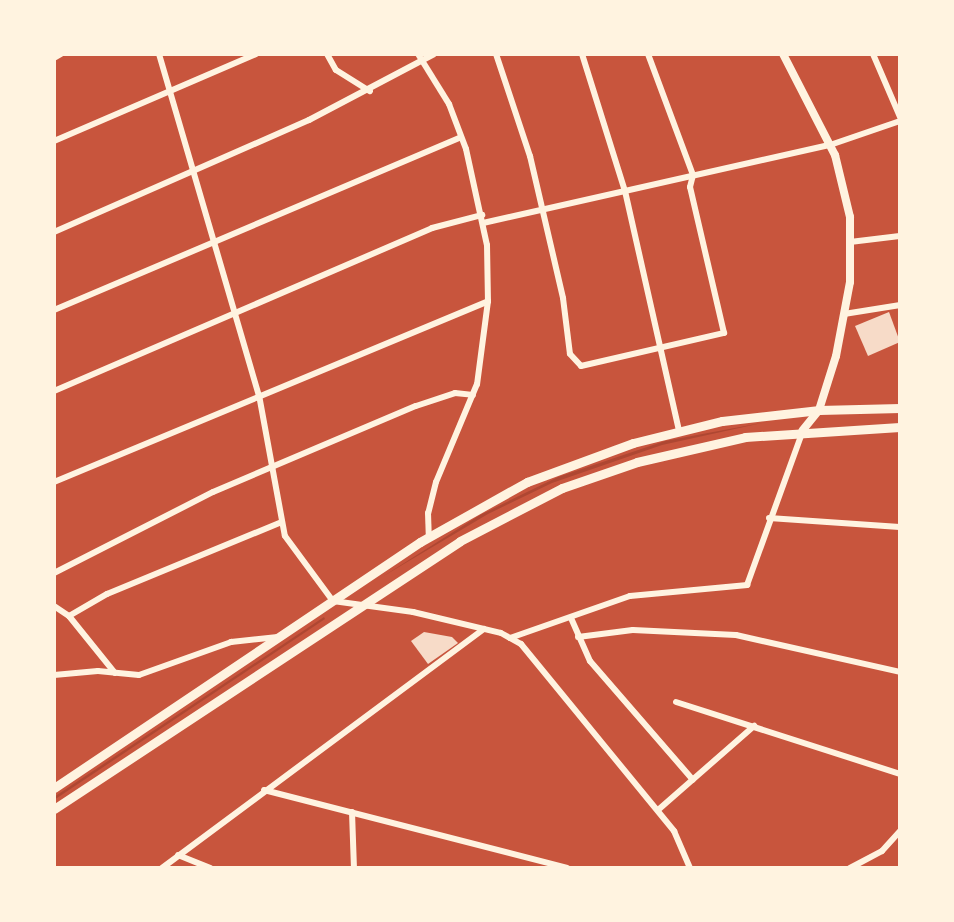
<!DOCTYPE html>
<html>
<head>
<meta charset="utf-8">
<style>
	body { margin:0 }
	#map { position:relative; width:954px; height:922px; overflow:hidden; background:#c8553d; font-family:"Golos Text",sans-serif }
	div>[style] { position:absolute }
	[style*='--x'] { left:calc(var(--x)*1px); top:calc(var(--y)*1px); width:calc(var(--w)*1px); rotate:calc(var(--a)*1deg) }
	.green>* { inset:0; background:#ae4732 }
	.building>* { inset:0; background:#f7dbc8 }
	.minor>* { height:6px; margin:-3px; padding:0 3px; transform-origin:3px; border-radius:3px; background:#fff3e0 }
	.tertiary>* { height:8px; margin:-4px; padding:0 4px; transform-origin:4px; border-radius:4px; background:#fff3e0 }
	.secondary>* { height:9px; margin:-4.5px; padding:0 4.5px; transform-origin:4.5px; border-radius:4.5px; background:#fff3e0 }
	span { translate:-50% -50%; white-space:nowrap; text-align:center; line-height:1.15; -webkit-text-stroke:7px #fff3e0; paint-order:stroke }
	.frame { position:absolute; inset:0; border:56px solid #fff3e0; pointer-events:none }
</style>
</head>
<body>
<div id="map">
	<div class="green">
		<i style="clip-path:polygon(766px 422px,662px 445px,552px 483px,488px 514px,382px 577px,480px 515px,558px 477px,665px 441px)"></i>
		<i style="clip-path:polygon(324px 617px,325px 619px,54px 800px,54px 797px)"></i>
	</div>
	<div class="building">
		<i style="clip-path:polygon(889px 312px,900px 342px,868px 356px,855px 326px)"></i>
		<i style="clip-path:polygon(424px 632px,452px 637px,458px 643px,428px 664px,411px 641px)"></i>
	</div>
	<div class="minor">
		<i style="--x:159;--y:54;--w:355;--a:73.7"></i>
		<i style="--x:259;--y:395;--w:143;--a:79.6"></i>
		<i style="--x:285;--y:536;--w:81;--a:53.6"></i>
		<i style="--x:333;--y:601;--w:81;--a:7.8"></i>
		<i style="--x:413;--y:612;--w:90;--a:13.4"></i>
		<i style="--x:501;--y:633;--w:23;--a:29"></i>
		<i style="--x:521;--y:644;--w:242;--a:50.7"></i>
		<i style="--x:674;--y:831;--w:40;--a:66.6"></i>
		<i style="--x:327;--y:54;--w:18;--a:61"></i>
		<i style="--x:336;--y:70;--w:40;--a:32"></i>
		<i style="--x:418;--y:54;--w:59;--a:58.2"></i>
		<i style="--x:449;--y:104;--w:48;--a:69.3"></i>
		<i style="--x:466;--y:149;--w:98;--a:77.7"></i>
		<i style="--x:487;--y:245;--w:56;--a:89"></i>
		<i style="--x:488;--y:301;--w:84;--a:97.5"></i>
		<i style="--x:477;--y:384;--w:106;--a:112.7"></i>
		<i style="--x:436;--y:482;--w:32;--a:104"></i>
		<i style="--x:428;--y:513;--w:25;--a:88"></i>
		<i style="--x:496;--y:54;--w:108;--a:71.6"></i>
		<i style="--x:530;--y:156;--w:146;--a:76.9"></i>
		<i style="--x:563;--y:298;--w:56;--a:82.9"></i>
		<i style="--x:570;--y:354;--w:16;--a:47"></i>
		<i style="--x:581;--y:366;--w:147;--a:-13"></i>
		<i style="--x:724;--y:333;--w:150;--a:-103.1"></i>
		<i style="--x:690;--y:187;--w:12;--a:-76"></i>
		<i style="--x:693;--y:175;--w:129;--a:-110.4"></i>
		<i style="--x:582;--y:54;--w:144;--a:72.6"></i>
		<i style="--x:625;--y:191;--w:246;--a:77.3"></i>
		<i style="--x:873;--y:54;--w:69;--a:66.8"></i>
		<i style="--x:54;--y:58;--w:8;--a:-30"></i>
		<i style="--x:54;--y:141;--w:220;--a:-23.3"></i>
		<i style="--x:483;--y:223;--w:356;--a:-12.7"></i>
		<i style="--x:830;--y:145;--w:74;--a:-18.9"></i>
		<i style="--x:54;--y:232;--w:279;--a:-23.7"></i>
		<i style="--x:309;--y:120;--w:141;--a:-27.8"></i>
		<i style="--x:850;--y:242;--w:50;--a:-6.8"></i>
		<i style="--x:54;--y:310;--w:442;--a:-23"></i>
		<i style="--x:844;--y:314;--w:57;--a:-9.1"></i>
		<i style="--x:54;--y:391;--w:412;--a:-23.3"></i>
		<i style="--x:432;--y:228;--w:52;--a:-14.6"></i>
		<i style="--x:54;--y:482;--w:470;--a:-22.6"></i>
		<i style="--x:769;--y:518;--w:131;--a:3.9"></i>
		<i style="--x:54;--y:573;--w:178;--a:-27"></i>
		<i style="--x:213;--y:492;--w:220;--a:-23"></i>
		<i style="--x:416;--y:406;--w:41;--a:-18.4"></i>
		<i style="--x:455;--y:393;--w:18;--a:6"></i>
		<i style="--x:54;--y:606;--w:18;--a:34"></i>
		<i style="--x:69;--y:616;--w:73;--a:51.1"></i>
		<i style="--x:69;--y:616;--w:44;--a:-30.1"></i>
		<i style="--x:107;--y:594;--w:189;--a:-22.4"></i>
		<i style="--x:571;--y:618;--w:47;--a:66.2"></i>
		<i style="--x:590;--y:661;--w:157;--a:49.1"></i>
		<i style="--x:578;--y:637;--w:55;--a:-7.3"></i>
		<i style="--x:633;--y:630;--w:103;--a:2.8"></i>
		<i style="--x:736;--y:635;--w:168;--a:12.7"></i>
		<i style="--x:510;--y:638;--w:127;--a:-19.3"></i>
		<i style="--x:630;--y:596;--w:118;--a:-5.4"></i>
		<i style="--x:747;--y:585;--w:162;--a:-70.1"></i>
		<i style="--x:54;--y:675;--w:44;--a:-5.2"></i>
		<i style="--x:98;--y:671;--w:41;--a:5.6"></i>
		<i style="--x:139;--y:675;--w:98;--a:-19.7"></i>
		<i style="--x:231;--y:642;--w:47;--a:-6.1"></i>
		<i style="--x:676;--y:702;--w:235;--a:17.8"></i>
		<i style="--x:264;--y:790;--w:313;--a:14.4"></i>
		<i style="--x:658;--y:810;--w:128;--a:-41.2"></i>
		<i style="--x:352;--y:812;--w:56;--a:88"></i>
		<i style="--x:178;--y:855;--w:35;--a:22"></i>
		<i style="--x:162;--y:868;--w:401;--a:-36.6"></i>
		<i style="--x:850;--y:868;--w:36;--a:-28"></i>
		<i style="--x:882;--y:851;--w:27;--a:-48"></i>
	</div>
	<div class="tertiary">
		<i style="--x:783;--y:54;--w:114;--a:62.8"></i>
		<i style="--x:835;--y:155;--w:64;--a:76.4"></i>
		<i style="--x:850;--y:217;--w:65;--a:90"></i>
		<i style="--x:850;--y:282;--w:75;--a:100.7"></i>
		<i style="--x:836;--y:356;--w:57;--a:107.5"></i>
		<i style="--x:819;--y:410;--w:26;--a:129"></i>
	</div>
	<div class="secondary">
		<i style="--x:54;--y:788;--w:441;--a:-33.9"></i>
		<i style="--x:420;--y:542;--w:123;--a:-29.3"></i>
		<i style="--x:527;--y:482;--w:113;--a:-20.2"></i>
		<i style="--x:633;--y:443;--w:92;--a:-13.9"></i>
		<i style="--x:722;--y:421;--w:98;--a:-6.5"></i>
		<i style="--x:819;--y:410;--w:81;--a:-1.4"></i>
		<i style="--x:54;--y:809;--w:486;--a:-33.4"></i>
		<i style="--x:460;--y:541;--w:115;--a:-27.5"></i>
		<i style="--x:562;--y:488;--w:79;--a:-19.1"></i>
		<i style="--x:637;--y:462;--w:111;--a:-13"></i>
		<i style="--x:745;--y:437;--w:155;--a:-3.7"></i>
	</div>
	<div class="frame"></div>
</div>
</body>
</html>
